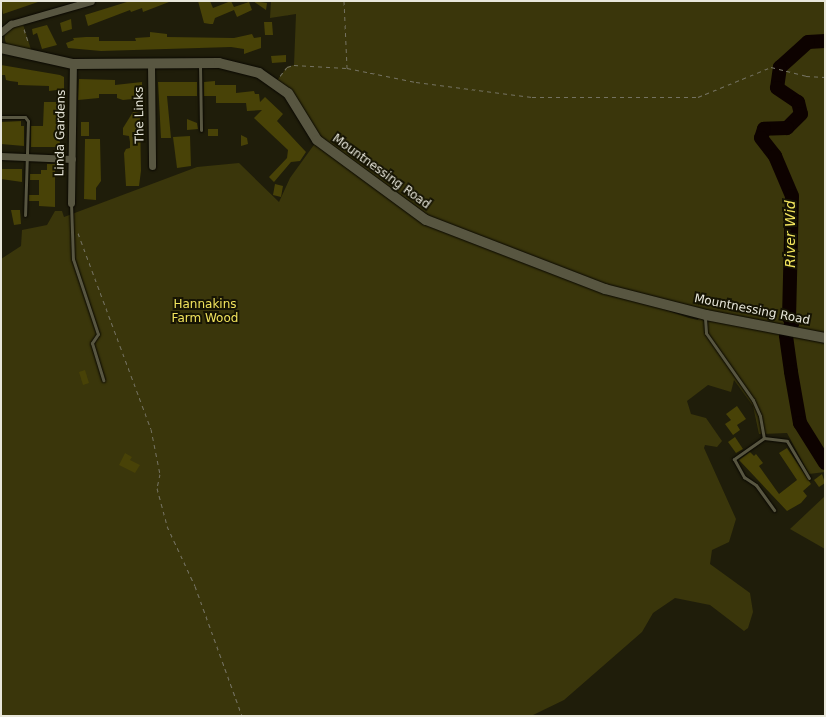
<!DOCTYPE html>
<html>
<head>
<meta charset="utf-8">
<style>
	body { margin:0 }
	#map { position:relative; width:826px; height:717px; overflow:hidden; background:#1f1d0a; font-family:"DejaVu Sans",sans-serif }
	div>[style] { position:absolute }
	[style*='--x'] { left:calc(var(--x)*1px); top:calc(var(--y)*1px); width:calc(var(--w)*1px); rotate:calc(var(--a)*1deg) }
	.green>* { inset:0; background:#3a360b }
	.river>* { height:14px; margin:-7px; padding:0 7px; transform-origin:7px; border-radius:7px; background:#0d0200 }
	.building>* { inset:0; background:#484207 }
	.path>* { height:1px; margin-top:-0.5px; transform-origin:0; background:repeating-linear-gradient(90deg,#747262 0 4px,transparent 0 8px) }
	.roads { filter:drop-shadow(0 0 1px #090700) drop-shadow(0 0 1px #090700) }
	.lane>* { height:3px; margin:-1.5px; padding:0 1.5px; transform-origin:1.5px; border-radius:1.5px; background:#585641 }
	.street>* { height:7px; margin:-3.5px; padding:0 3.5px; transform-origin:3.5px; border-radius:3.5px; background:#585641 }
	.secondary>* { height:10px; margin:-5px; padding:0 5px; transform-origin:5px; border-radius:5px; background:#585641 }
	span { translate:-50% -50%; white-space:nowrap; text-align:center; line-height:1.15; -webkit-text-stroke:4px #161403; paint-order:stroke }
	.street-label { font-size:12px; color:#e8e7db }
	.park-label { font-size:12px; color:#f0e25c }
	.water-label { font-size:14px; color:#f1e35c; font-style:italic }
	.frame { position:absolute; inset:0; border:2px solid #e8e7db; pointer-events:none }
</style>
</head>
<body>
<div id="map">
	<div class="green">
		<i style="clip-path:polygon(evenodd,271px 1px,825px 1px,825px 472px,809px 474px,787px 433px,759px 434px,753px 406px,734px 380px,731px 392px,708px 385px,687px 401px,691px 414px,706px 418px,722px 441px,717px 447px,705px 445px,704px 448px,736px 519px,729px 542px,712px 550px,710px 564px,750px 593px,753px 612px,748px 628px,744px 631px,710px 605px,675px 598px,653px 613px,642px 632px,564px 700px,531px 716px,1px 716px,1px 259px,21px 246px,22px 230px,47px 225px,55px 211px,62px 211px,64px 217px,197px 167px,239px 163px,279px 202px,290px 178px,316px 142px,276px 82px,287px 67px,294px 65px,296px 14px,270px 18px,271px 1px,595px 281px,652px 298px,702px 311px,698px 320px,689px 318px,605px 289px,595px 281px)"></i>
		<i style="clip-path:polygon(22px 21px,33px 56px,8px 50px,5px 40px,4px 28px)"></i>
		<i style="clip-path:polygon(825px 496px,825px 549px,790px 529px)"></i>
	</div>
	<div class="river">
		<i style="--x:825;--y:41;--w:17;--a:177"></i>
		<i style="--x:808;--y:42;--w:38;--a:138"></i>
		<i style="--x:780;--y:67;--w:21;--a:98"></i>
		<i style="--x:777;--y:88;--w:25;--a:34"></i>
		<i style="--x:798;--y:102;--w:12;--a:76"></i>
		<i style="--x:801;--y:114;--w:20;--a:135"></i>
		<i style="--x:787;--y:128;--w:23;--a:178"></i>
		<i style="--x:764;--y:129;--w:9;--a:108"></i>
		<i style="--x:761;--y:138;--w:23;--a:52"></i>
		<i style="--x:775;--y:156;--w:43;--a:67"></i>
		<i style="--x:792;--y:196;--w:121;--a:91.4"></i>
		<i style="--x:789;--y:317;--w:7;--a:63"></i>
		<i style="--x:792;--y:323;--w:14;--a:115"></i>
		<i style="--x:786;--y:336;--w:36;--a:82"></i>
		<i style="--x:791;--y:372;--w:52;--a:80"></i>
		<i style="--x:800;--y:423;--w:47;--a:58"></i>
	</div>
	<div class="building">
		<i style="clip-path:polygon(1px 1px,38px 1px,38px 2px,3px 14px)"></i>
		<i style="clip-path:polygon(130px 1px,169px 2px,143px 12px,142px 8px,131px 12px,130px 10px,88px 26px,85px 15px)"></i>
		<i style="clip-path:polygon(198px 1px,210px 1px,213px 8px,231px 1px,234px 7px,249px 2px,252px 10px,237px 17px,234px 10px,215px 18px,213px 24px,210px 24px,204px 23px)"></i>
		<i style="clip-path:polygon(253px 1px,267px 3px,266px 10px)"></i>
		<i style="clip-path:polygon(71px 19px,72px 29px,62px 32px,60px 23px)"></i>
		<i style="clip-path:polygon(264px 22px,272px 22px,273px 35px,265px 35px)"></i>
		<i style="clip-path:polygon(47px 25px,57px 45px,42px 49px,37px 33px,33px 35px,32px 29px)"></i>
		<i style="clip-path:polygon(150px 32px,167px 34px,167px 37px,234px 38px,252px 34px,254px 38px,261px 37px,261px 48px,244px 54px,244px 49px,231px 47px,101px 51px,68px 48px,66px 43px,74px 40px,73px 38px,86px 37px,99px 37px,99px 41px,136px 41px,135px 38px,150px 37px)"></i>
		<i style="clip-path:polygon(286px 55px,286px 62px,272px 63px,271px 56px)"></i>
		<i style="clip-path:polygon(1px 65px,60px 75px,64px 77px,64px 89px,49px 91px,49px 86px,18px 85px,18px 82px,10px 81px,6px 80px,5px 75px,1px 75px)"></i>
		<i style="clip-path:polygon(79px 79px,115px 80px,115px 85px,142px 82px,142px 98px,123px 100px,117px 98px,117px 94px,99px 94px,99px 98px,78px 100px)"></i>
		<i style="clip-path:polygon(215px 81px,215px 85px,236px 85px,236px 93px,254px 91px,255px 94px,259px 94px,260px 102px,265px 97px,283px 114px,277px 121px,306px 152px,300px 161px,291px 162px,274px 182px,269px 177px,287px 158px,288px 150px,254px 118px,262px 110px,247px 111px,246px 103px,216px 103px,216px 96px,204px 96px,204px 82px)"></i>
		<i style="clip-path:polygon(158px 82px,197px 82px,197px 96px,167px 96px,171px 138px,161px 138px)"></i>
		<i style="clip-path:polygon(44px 102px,59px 102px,60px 147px,31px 147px,31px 126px,43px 126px)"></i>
		<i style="clip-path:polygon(133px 112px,139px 113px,140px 117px,141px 171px,139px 186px,126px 186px,124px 153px,126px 149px,130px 148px,130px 142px,129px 136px,123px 135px,123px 128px)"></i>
		<i style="clip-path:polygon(187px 119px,197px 123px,198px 129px,187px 130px)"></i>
		<i style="clip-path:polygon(21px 121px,21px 126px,24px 126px,24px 146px,1px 144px,1px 122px)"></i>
		<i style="clip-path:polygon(81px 122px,89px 122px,89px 136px,81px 136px)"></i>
		<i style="clip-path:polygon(208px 129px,218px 129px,218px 136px,208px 136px)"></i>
		<i style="clip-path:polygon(241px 135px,247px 138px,248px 144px,241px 146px)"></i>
		<i style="clip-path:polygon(190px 136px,191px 166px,177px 168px,173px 137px)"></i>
		<i style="clip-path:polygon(85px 139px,100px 139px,101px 181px,96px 188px,96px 200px,84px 199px)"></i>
		<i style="clip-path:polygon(47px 164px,55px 164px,55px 207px,39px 206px,39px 201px,29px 201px,29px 195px,39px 195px,39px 180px,30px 180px,30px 174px,41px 174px,41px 170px,47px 170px)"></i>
		<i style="clip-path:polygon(1px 169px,22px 169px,22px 182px,1px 179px)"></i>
		<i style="clip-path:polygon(275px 184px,283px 186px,281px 197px,273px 195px)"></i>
		<i style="clip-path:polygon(11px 210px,20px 210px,21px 224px,14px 225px)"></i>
		<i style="clip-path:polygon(85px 370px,89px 383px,83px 385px,79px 372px)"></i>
		<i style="clip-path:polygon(737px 406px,746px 419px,737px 425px,740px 430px,733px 435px,725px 424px,731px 420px,726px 414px)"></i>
		<i style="clip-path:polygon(735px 437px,743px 449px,736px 453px,728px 442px)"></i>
		<i style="clip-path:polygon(787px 448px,811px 484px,803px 491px,807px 496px,801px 503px,787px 511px,739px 460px,750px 452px,754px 456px,756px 454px,763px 463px,759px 466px,779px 494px,797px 480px,779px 453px)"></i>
		<i style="clip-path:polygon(125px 453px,132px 457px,130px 460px,140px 465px,135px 473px,119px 465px)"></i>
		<i style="clip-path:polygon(822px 474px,825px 483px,819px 487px,814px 480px)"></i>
	</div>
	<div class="path">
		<i style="--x:344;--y:1;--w:67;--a:87.4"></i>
		<i style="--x:347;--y:68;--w:70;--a:11.5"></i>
		<i style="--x:416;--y:82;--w:117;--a:7.4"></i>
		<i style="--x:532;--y:97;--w:166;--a:0"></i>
		<i style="--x:698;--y:97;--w:79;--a:-22.3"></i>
		<i style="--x:771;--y:67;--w:36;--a:14"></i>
		<i style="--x:806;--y:76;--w:19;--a:3"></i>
		<i style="--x:24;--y:29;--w:16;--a:72"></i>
		<i style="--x:280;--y:76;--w:11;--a:-52"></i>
		<i style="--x:287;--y:67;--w:7;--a:-16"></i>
		<i style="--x:294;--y:65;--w:52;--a:3.3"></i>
		<i style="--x:78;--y:233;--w:209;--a:69.6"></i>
		<i style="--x:151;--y:429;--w:46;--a:78.7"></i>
		<i style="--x:160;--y:474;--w:14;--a:102"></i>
		<i style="--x:157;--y:488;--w:39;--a:75"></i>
		<i style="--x:167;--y:526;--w:66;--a:65"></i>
		<i style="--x:195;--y:586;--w:138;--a:70.1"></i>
	</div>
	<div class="roads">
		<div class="lane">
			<i style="--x:200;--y:65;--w:65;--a:89.1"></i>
			<i style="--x:1;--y:117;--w:24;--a:0"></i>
			<i style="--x:25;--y:117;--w:5;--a:53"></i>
			<i style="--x:28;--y:121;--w:94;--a:91.8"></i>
			<i style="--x:71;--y:203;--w:56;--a:88"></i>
			<i style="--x:73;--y:259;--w:79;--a:71.6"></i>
			<i style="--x:98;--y:334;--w:11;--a:124"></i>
			<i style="--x:92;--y:343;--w:39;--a:73"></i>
			<i style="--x:705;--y:318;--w:15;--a:86"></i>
			<i style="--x:706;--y:333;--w:82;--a:55"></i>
			<i style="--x:753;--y:400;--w:17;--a:66"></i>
			<i style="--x:760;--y:416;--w:22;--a:80"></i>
			<i style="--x:764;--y:438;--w:23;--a:7"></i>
			<i style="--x:787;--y:441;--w:43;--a:59.3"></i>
			<i style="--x:764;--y:438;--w:37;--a:145"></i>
			<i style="--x:734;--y:459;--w:21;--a:61"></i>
			<i style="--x:744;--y:477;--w:14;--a:34"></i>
			<i style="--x:756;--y:485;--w:31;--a:54"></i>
		</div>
		<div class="street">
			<i style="--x:1;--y:32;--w:13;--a:-39"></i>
			<i style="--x:11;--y:24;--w:83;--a:-16"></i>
			<i style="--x:151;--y:64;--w:102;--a:89.4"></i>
			<i style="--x:1;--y:156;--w:71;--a:2.4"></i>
			<i style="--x:71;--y:203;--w:139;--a:-89.2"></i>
		</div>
		<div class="secondary">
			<i style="--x:1;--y:48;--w:74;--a:12.5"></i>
			<i style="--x:73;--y:64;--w:146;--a:-0.4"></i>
			<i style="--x:219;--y:63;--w:41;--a:14"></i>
			<i style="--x:259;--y:73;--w:35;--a:35"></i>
			<i style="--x:288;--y:93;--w:55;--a:58.3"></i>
			<i style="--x:317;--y:140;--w:135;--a:36.3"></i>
			<i style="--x:426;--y:220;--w:192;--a:21.1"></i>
			<i style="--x:605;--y:289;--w:104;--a:14.4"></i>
			<i style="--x:706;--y:315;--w:121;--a:10.9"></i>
		</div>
	</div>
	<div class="street-label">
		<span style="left:140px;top:115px;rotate:-91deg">The Links</span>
		<span style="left:61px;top:133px;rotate:-89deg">Linda Gardens</span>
		<span style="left:381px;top:172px;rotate:36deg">Mountnessing Road</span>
		<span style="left:752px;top:310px;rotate:11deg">Mountnessing Road</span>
	</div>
	<div class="park-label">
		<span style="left:205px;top:312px">Hannakins<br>Farm Wood</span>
	</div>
	<div class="water-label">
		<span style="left:790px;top:234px;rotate:-90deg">River Wid</span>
	</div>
	<div class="frame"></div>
</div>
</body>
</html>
